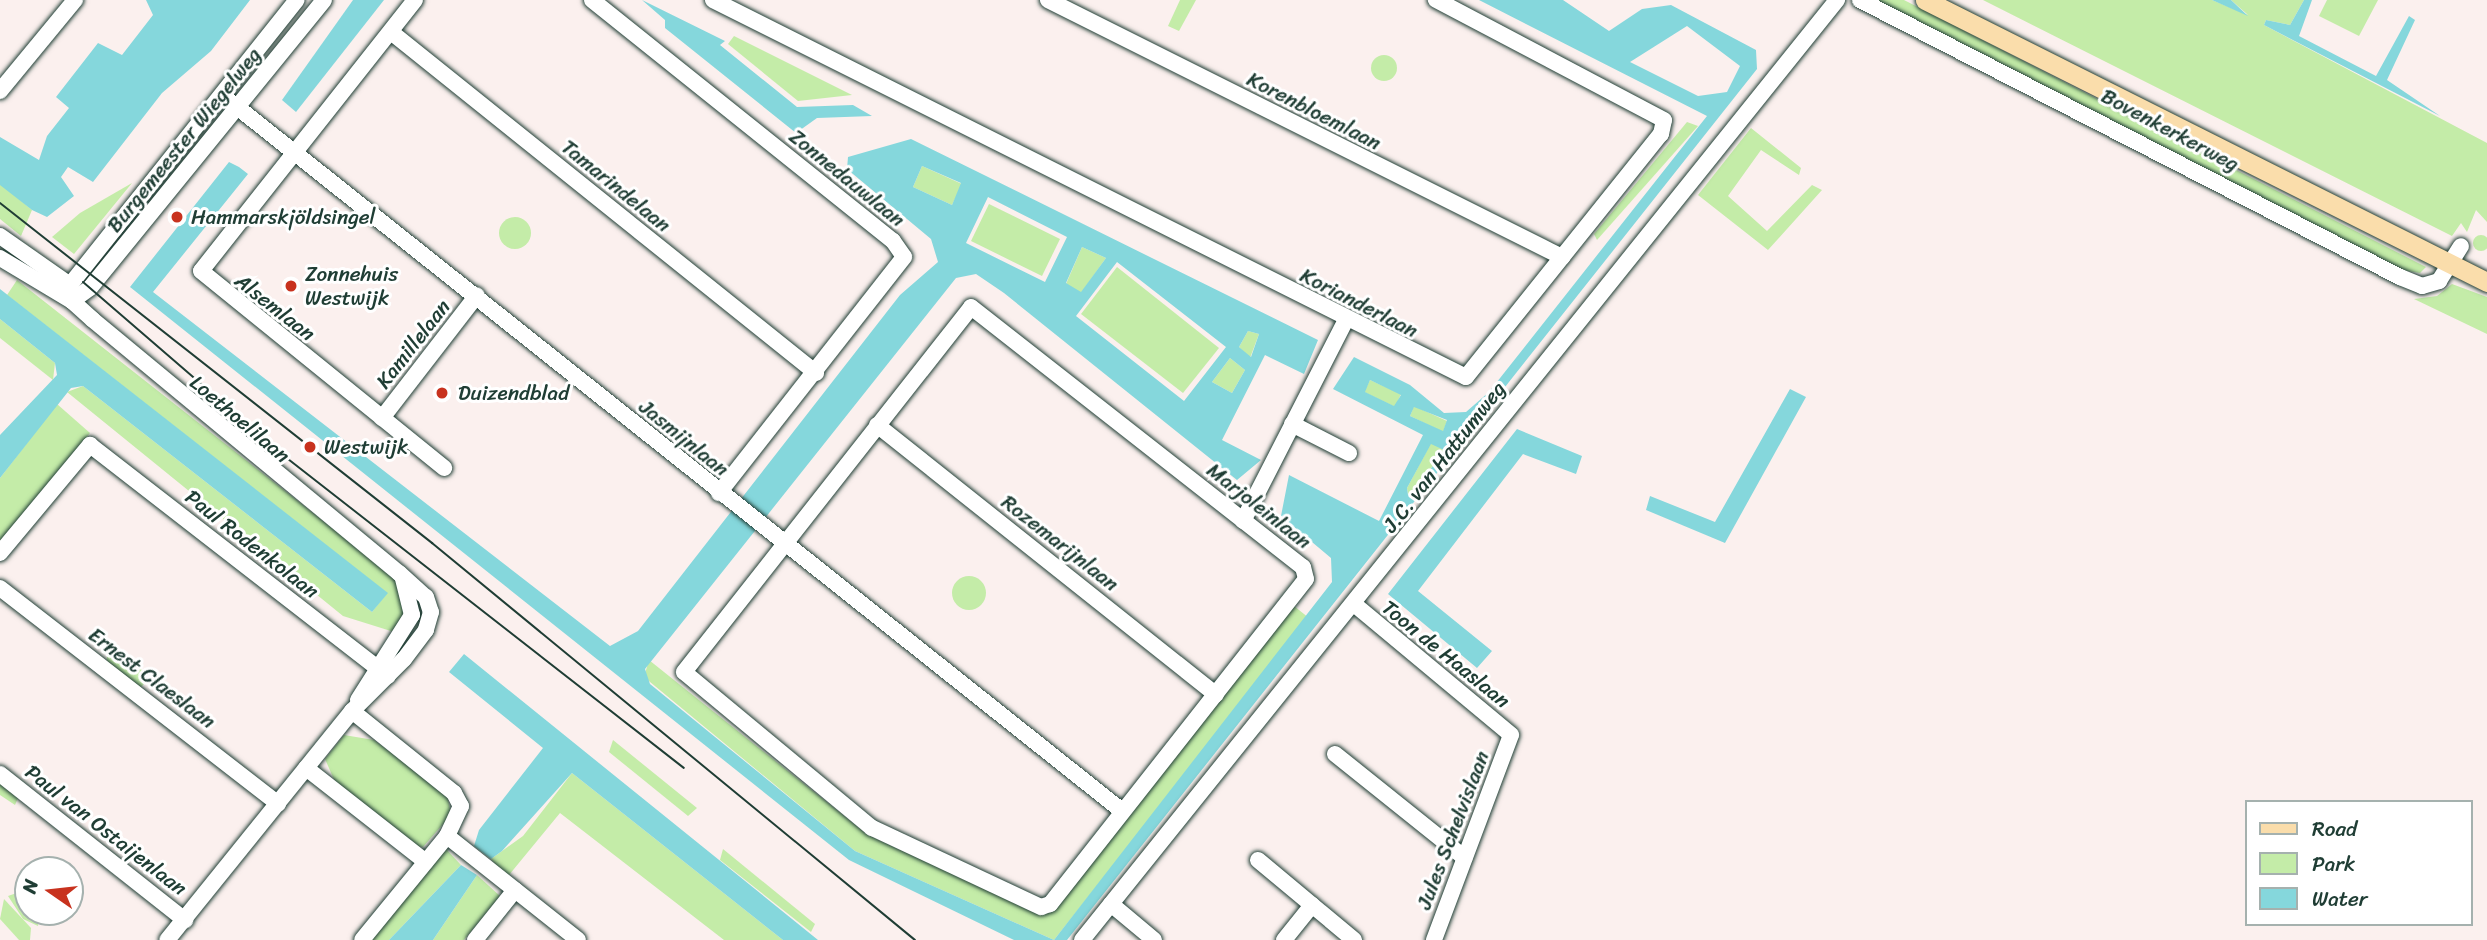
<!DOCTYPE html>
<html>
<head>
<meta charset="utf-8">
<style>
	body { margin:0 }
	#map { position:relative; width:2487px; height:940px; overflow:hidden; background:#fbf0ee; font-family:Sriracha,sans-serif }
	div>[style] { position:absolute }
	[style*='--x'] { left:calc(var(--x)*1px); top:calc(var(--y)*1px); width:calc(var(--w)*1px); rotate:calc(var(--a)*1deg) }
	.green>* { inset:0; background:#c4eca8 }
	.round { border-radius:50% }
	.water>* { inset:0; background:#85d7dc }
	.roads { filter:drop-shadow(0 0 2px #1f3d34) drop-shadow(0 0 2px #1f3d34) }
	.minor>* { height:16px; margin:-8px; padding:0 8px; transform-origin:8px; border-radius:8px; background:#fff }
	.major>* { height:19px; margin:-9.5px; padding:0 9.5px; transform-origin:9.5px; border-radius:9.5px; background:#faddab }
	.tram>* { height:2px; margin:-1px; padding:0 1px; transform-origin:1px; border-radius:1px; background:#1f3d34 }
	.dots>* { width:19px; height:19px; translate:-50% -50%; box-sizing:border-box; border:4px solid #fff; border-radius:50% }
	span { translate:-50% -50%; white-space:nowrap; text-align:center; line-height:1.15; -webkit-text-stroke:6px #fff; paint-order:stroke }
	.street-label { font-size:21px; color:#1f3d34 }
	.poi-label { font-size:21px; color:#1f3d34 }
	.left { translate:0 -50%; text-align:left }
	.legend { position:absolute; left:2245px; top:800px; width:228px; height:126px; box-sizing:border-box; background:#fff; border:2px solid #a5b1ae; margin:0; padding:9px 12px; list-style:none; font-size:21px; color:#1f3d34 }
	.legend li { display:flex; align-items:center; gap:14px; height:35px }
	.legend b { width:35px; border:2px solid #a5b1ae }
	.north { position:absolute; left:14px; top:856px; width:70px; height:70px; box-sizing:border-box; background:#fff; border:2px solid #a5b1ae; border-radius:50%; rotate:284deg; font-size:19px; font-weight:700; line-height:28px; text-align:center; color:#1f3d34 }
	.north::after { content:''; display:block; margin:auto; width:24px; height:32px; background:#c8321e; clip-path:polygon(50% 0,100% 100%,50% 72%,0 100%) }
</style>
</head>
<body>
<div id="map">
	<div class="green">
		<i style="clip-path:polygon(1180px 0,1196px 0,1179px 31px,1168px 26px)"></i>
		<i style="clip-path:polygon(1876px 0,1904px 0,2426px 267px,2420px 273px,2401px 270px)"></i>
		<i style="clip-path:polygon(1983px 0,2212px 0,2248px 15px,2231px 0,2304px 0,2290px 25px,2266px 20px,2264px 25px,2487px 143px,2487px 222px,2476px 210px,2467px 232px,2461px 223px,2452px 236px)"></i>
		<i style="clip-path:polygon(2327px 0,2378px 0,2359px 36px,2319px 16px)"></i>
		<i style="clip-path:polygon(734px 36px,852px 95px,798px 101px,728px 44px)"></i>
		<i class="round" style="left:1371px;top:55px;width:26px;height:26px"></i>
		<i style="clip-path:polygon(1687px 122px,1698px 126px,1597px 240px,1594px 234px)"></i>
		<i style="clip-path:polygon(1751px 128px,1801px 168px,1799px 175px,1761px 150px,1728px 196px,1767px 231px,1812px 185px,1822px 190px,1768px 250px,1698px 195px)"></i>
		<i style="clip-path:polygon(922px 166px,962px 184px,952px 205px,913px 187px)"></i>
		<i style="clip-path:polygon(0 183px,32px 210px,21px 236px,0 219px)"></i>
		<i style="clip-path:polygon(132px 183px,74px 254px,52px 237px,80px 213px)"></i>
		<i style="clip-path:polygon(989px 204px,1060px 239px,1042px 276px,971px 241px)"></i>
		<i class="round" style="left:499px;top:217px;width:32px;height:32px"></i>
		<i class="round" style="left:2473px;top:235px;width:16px;height:16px"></i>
		<i style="clip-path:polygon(1082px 247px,1106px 258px,1081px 293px,1066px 284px)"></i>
		<i style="clip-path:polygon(1117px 267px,1219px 348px,1183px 393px,1081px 314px)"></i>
		<i style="clip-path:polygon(17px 280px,388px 572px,404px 590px,406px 614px,394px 632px,343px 616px,67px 392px,83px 386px,372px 612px,387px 593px,7px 295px)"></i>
		<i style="clip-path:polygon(2452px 284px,2487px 297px,2487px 334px,2414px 299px,2437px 296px)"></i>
		<i style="clip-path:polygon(0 319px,55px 363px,53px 380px,0 338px)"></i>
		<i style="clip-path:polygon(1248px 331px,1259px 334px,1250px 358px,1239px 347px)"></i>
		<i style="clip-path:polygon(1230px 358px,1245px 370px,1232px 393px,1212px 382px)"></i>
		<i style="clip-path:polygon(1370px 380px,1401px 394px,1395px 407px,1364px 392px)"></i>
		<i style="clip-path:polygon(57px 404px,90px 433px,0 544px,0 478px)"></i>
		<i style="clip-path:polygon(1414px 406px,1447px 421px,1443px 432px,1410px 416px)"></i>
		<i style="clip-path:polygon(1431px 443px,1446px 451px,1408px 495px,1407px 488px)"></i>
		<i class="round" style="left:952px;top:576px;width:34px;height:34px"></i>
		<i style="clip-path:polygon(1294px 606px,1309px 618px,1054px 940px,855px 851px,644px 677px,649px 660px,868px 835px,1038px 913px)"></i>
		<i style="clip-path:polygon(110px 645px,151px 677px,137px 691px,106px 662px)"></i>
		<i style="clip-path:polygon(344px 735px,374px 740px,447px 794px,451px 815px,423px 847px,411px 846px,336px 784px,325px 759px)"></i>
		<i style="clip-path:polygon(613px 740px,697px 808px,688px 816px,609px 752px)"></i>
		<i style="clip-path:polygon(572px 773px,783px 940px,724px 940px,560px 813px,509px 875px,498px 868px,491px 859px,523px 836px)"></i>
		<i style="clip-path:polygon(0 783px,18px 798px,15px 805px,0 795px)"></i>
		<i style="clip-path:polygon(446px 849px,461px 865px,389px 940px,370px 940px)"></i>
		<i style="clip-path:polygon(723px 849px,815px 924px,811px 932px,720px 860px)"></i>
		<i style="clip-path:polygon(477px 875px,500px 896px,464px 940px,433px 940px)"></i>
		<i style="clip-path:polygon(28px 889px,28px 912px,40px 912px,38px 926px,23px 919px,8px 896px)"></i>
		<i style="clip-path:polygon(4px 899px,31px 928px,30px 940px,19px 940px,0 919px)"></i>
	</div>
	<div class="water">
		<i style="clip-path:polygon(146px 0,250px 0,211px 51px,162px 93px,93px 182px,68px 167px,61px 177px,74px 196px,47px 217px,32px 210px,0 185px,0 137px,39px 160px,47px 136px,69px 108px,56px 97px,98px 43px,122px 55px,153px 15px)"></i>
		<i style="clip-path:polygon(353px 0,384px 0,296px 112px,282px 100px)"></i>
		<i style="clip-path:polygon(642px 0,725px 41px,720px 45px,797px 107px,853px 105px,872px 116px,817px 118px,796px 133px,665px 28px,665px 20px)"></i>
		<i style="clip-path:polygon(evenodd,1479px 0,1563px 0,1609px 31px,1642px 9px,1671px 5px,1756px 50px,1757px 69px,1067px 940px,1014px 940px,849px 860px,130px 287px,229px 162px,239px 167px,248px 174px,153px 292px,610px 646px,638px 631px,900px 295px,938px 262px,931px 239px,847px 169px,848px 157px,911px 139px,1318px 340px,1304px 374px,1265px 355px,1222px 440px,1261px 460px,1237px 480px,1004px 293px,976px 274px,956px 278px,645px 669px,650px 684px,855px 851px,1054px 940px,1332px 582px,1331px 558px,1281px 516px,1289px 475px,1379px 521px,1423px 435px,1333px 389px,1354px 357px,1410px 385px,1444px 413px,1466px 412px,1489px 392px,1707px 116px,1479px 0,1687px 26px,1740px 66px,1727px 92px,1698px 96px,1630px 62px,1687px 26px,1479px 0,922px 166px,961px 183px,952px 205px,913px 187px,922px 166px,1479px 0,988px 197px,1067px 237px,1045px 282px,966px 243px,988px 197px,1479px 0,1082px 247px,1106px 258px,1081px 292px,1066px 283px,1082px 247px,1479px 0,1117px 262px,1226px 347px,1184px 401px,1076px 316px,1117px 262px,1479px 0,1248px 331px,1259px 334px,1251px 357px,1239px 347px,1248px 331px,1479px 0,1230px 358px,1245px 370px,1232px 393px,1212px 382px,1230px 358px,1479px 0,1370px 380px,1401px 395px,1394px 406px,1365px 392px,1370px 380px,1479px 0,1414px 407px,1447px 420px,1443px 431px,1410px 416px,1414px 407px,1479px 0,1431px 444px,1446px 451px,1408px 495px,1407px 488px,1431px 444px)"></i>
		<i style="clip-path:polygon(2212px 0,2231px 0,2248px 16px)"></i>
		<i style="clip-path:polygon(2304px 0,2312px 0,2299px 36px,2376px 76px,2409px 16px,2415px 20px,2387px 80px,2440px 116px,2264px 25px,2266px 20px,2290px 25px)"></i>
		<i style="clip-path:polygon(0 289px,388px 593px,372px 612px,83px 386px,71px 388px,0 478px,0 435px,57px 375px,55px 363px,0 319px)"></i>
		<i style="clip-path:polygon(1790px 389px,1806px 397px,1725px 543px,1646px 510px,1650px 496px,1715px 522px)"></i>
		<i style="clip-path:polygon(1517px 429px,1582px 456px,1576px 474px,1523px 454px,1418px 591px,1492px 651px,1477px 668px,1388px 594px)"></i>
		<i style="clip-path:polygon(464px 654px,818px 940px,783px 940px,572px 773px,502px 851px,491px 859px,474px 846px,479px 830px,543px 748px,449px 672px)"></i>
		<i style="clip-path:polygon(461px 865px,477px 875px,433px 940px,389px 940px)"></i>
	</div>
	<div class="roads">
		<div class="minor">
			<i style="--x:415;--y:0;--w:345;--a:128.3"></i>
			<i style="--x:201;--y:271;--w:313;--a:39"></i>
			<i style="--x:592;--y:0;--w:386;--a:38.7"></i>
			<i style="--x:893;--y:241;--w:19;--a:55"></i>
			<i style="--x:904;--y:257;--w:300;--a:128.1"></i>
			<i style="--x:713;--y:0;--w:842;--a:26.6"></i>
			<i style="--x:1466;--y:377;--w:312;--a:-51.3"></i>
			<i style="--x:1661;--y:134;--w:14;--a:-78"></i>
			<i style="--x:1664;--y:120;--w:258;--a:-152.2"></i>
			<i style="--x:1048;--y:0;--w:575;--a:26.57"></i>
			<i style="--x:1860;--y:0;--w:607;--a:27.16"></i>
			<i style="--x:2400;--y:277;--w:24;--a:22"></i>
			<i style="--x:2422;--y:286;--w:18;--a:-16"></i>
			<i style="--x:2439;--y:281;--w:41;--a:-57.8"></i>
			<i style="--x:391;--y:32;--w:545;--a:38.74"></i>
			<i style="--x:0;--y:91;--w:118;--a:-50.5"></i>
			<i style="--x:222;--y:95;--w:1150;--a:38.5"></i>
			<i style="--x:0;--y:236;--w:85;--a:35"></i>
			<i style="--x:0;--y:258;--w:84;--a:30.8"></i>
			<i style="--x:72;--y:301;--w:22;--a:-36"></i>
			<i style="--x:90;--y:288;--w:371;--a:-50.9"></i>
			<i style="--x:70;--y:285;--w:16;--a:83"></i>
			<i style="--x:72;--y:301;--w:28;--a:42"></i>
			<i style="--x:93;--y:320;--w:397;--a:39.6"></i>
			<i style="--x:399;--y:573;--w:36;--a:42"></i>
			<i style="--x:426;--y:597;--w:16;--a:72"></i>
			<i style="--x:431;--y:612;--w:19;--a:106"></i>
			<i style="--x:426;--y:630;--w:36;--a:127"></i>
			<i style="--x:404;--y:659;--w:74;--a:135"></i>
			<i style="--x:352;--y:711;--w:294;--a:128.9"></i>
			<i style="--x:70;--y:285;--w:364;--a:-51.5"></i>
			<i style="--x:971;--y:307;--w:422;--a:38.1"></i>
			<i style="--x:1303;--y:567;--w:12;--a:76"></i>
			<i style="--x:1306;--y:579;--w:414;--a:128.2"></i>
			<i style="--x:1050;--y:904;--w:9;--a:162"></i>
			<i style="--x:1041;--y:907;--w:187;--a:-154.9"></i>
			<i style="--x:872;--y:828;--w:244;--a:-140.3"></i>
			<i style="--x:684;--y:672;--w:464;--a:-51.8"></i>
			<i style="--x:382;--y:418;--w:155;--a:-52.3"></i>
			<i style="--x:1292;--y:424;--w:64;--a:27"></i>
			<i style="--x:877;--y:425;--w:433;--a:38.5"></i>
			<i style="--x:1243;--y:521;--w:226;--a:-62.9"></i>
			<i style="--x:0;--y:553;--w:141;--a:-50.2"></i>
			<i style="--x:90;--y:445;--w:377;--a:37.8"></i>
			<i style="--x:0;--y:588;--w:352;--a:37.8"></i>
			<i style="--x:1354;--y:604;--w:204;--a:39.8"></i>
			<i style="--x:1511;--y:735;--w:219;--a:110.6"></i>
			<i style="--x:358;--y:700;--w:101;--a:-57.6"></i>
			<i style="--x:412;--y:615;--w:37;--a:-104"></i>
			<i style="--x:352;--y:711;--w:131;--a:38.8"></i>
			<i style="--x:454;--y:793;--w:15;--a:62"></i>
			<i style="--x:461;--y:806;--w:33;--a:115"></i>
			<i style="--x:447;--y:836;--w:134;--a:129.3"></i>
			<i style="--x:1335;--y:754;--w:166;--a:38.7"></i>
			<i style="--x:306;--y:768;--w:152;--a:38.1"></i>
			<i style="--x:0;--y:774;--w:236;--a:38.3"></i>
			<i style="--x:447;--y:836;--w:167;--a:38.4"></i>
			<i style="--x:1258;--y:860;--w:125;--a:39.8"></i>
			<i style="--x:1111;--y:904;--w:56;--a:39.9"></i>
			<i style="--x:475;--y:940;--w:64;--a:-51.3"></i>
			<i style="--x:1082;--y:940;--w:1206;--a:-51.23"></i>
			<i style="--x:1284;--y:940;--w:45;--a:-51.3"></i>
		</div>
		<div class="major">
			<i style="--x:1925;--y:0;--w:629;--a:26.65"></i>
		</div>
	</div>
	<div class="tram">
		<i style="--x:0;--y:203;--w:550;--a:38.2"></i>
		<i style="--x:432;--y:543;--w:625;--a:39.42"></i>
		<i style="--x:83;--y:282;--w:271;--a:40.8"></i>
		<i style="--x:288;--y:459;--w:502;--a:37.97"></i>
	</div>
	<div class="dots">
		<i style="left:177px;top:217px;background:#c8321e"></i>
		<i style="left:291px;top:286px;background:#c8321e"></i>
		<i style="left:442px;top:393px;background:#c8321e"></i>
		<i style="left:310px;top:447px;background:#c8321e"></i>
	</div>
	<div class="street-label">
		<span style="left:1314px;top:111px;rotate:27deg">Korenbloemlaan</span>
		<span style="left:2170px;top:130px;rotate:28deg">Bovenkerkerweg</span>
		<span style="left:184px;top:140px;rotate:-51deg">Burgemeester Wiegelweg</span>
		<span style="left:847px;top:178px;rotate:39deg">Zonnedauwlaan</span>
		<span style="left:616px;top:186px;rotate:39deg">Tamarindelaan</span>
		<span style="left:1359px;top:303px;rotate:27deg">Korianderlaan</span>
		<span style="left:275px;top:307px;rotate:38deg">Alsemlaan</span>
		<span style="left:413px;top:344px;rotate:-52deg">Kamillelaan</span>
		<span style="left:240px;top:419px;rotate:40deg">Loethoelilaan</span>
		<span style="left:684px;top:438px;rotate:39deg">Jasmijnlaan</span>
		<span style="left:1444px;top:457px;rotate:-52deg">J.C. van Hattumweg</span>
		<span style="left:1259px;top:506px;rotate:38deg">Marjoleinlaan</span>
		<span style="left:1060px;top:543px;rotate:38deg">Rozemarijnlaan</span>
		<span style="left:252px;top:544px;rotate:38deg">Paul Rodenkolaan</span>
		<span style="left:1446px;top:654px;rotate:39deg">Toon de Haaslaan</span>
		<span style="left:152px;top:678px;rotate:37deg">Ernest Claeslaan</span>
		<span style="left:106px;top:830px;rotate:38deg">Paul van Ostaijenlaan</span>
		<span style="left:1453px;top:830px;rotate:-69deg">Jules Schelvislaan</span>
	</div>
	<div class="poi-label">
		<span class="left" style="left:191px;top:217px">Hammarskjöldsingel</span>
		<span class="left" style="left:305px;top:286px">Zonnehuis<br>Westwijk</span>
		<span class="left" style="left:458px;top:393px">Duizendblad</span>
		<span class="left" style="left:324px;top:447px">Westwijk</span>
	</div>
	<ul class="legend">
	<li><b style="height:9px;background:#faddab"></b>Road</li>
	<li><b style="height:19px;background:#c4eca8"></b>Park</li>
	<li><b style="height:19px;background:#85d7dc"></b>Water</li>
	</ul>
	<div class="north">N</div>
</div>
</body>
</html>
